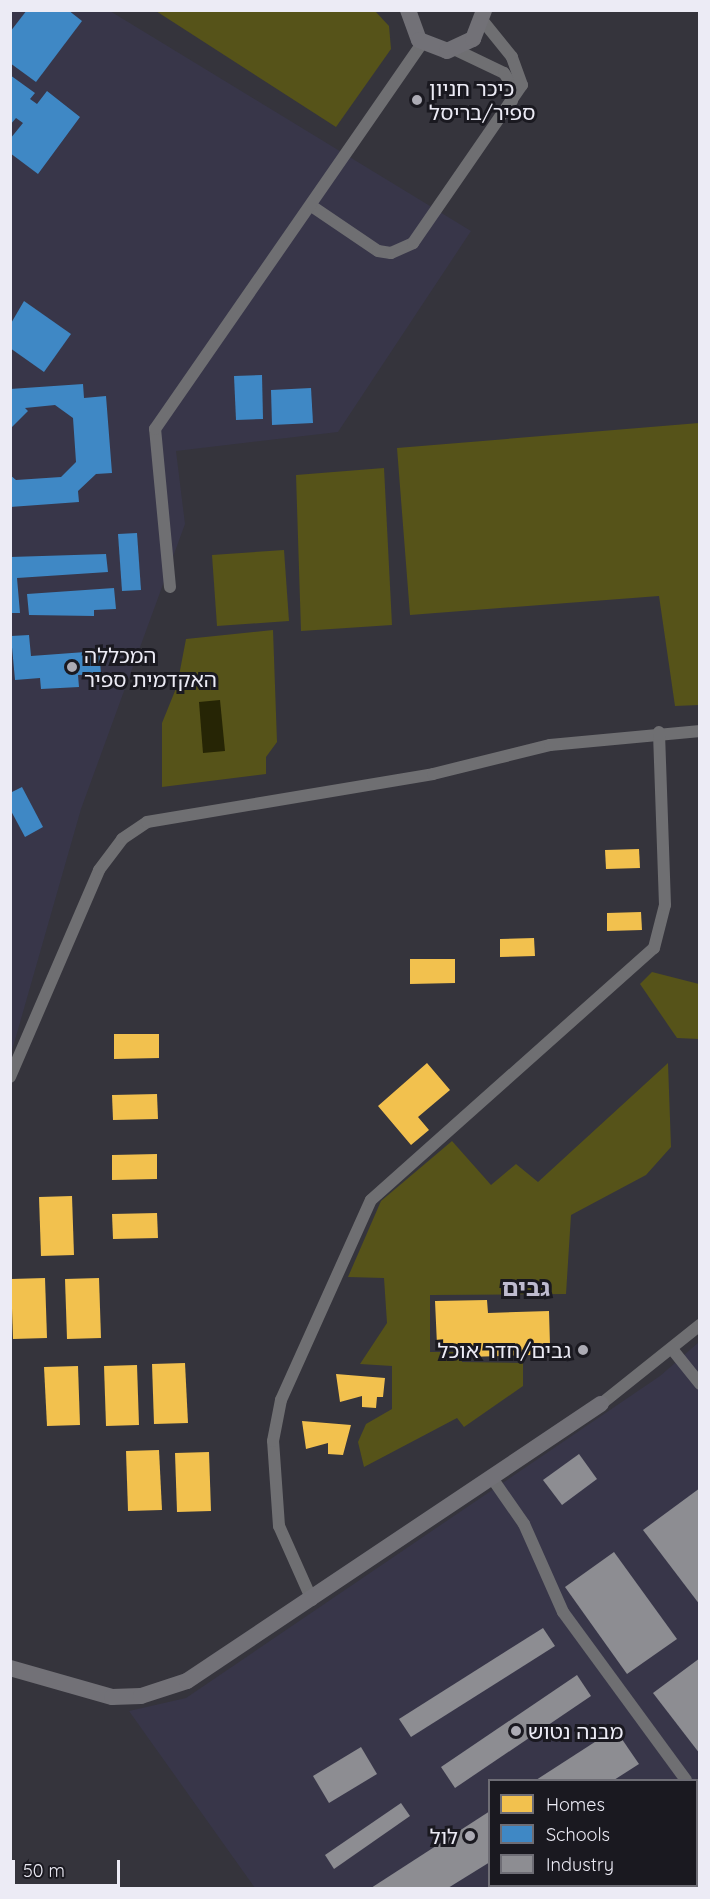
<!DOCTYPE html>
<html>
<head>
<meta charset="utf-8">
<style>
	body { margin:0 }
	#map { position:relative; width:710px; height:1899px; overflow:hidden; background:#35343c; font-family:Quicksand,"Noto Sans Hebrew",sans-serif }
	div>[style] { position:absolute }
	[style*='--x'] { left:calc(var(--x)*1px); top:calc(var(--y)*1px); width:calc(var(--w)*1px); rotate:calc(var(--a)*1deg) }
	.built>* { inset:0; background:#383649 }
	.green>* { inset:0; background:#565319 }
	.water>* { inset:0; background:#262505 }
	.homes>* { inset:0; background:#f2c14e }
	.schools>* { inset:0; background:#3f88c5 }
	.industry>* { inset:0; background:#8d8d92 }
	.street>* { height:12px; margin:-6px; padding:0 6px; transform-origin:6px; border-radius:6px; background:#6f6f72 }
	.secondary>* { height:16px; margin:-8px; padding:0 8px; transform-origin:8px; border-radius:8px; background:#727177 }
	.dots>* { width:16px; height:16px; translate:-50% -50%; box-sizing:border-box; border:3px solid #1a1920; border-radius:50% }
	span { translate:-50% -50%; white-space:nowrap; text-align:center; line-height:1.15; -webkit-text-stroke:6px #1a1920; paint-order:stroke }
	.poi-label { font-size:21px; color:#ecebf5 }
	.left { translate:0 -50%; text-align:left }
	.right { translate:-100% -50%; text-align:right }
	.quarter-label { font-size:24px; color:#bebbcf; font-weight:700 }
	.frame { position:absolute; inset:0; border:12px solid #ecebf5; pointer-events:none }
	.legend { position:absolute; left:488px; top:1779px; width:210px; height:108px; box-sizing:border-box; background:#1a1920; border:2px solid #6e6d75; margin:0; padding:8px 10px; list-style:none; font-size:18px; color:#ecebf5 }
	.legend li { display:flex; align-items:center; gap:12px; height:30px }
	.legend b { width:30px; border:2px solid #6e6d75 }
	.scale { position:absolute; left:12px; top:1860px; width:108px; height:27px; box-sizing:border-box; border:3px solid #ecebf5; border-top:0; padding-left:8px; font-size:18px; line-height:21px; white-space:nowrap; color:#ecebf5; -webkit-text-stroke:4px #1a1920; paint-order:stroke }
</style>
</head>
<body>
<div id="map">
	<div class="built">
		<i style="clip-path:polygon(11px 11px,110px 11px,471px 231px,338px 432px,176px 451px,185px 524px,81px 809px,11px 1054px)"></i>
		<i style="clip-path:polygon(evenodd,699px 1342px,699px 1888px,255px 1888px,129px 1711px,186px 1698px,660px 1376px,699px 1342px,490px 1780px,696px 1780px,696px 1886px,490px 1886px,490px 1780px)"></i>
	</div>
	<div class="green">
		<i style="clip-path:polygon(156px 11px,375px 11px,389px 26px,391px 49px,336px 127px)"></i>
		<i style="clip-path:polygon(699px 423px,699px 705px,675px 706px,659px 596px,410px 615px,397px 448px)"></i>
		<i style="clip-path:polygon(384px 468px,392px 625px,301px 631px,296px 475px)"></i>
		<i style="clip-path:polygon(284px 550px,289px 621px,217px 626px,212px 555px)"></i>
		<i style="clip-path:polygon(273px 630px,277px 742px,266px 757px,266px 774px,162px 787px,162px 723px,177px 686px,186px 639px)"></i>
		<i style="clip-path:polygon(652px 972px,699px 984px,699px 1039px,677px 1038px,640px 984px)"></i>
		<i style="clip-path:polygon(668px 1063px,671px 1147px,646px 1175px,571px 1215px,566px 1294px,430px 1295px,430px 1352px,461px 1352px,462px 1362px,523px 1363px,523px 1386px,464px 1427px,457px 1418px,364px 1467px,358px 1442px,366px 1424px,392px 1409px,392px 1366px,360px 1364px,387px 1323px,384px 1278px,348px 1277px,381px 1201px,452px 1141px,491px 1185px,516px 1164px,538px 1182px)"></i>
	</div>
	<div class="water">
		<i style="clip-path:polygon(220px 700px,225px 751px,203px 753px,199px 702px)"></i>
	</div>
	<div class="homes">
		<i style="clip-path:polygon(639px 849px,640px 868px,606px 869px,605px 850px)"></i>
		<i style="clip-path:polygon(641px 912px,642px 930px,607px 931px,607px 913px)"></i>
		<i style="clip-path:polygon(534px 938px,535px 956px,500px 957px,500px 939px)"></i>
		<i style="clip-path:polygon(410px 959px,455px 959px,455px 983px,410px 984px)"></i>
		<i style="clip-path:polygon(114px 1034px,159px 1034px,159px 1058px,114px 1059px)"></i>
		<i style="clip-path:polygon(427px 1063px,450px 1090px,418px 1117px,429px 1130px,411px 1145px,378px 1106px)"></i>
		<i style="clip-path:polygon(157px 1094px,158px 1119px,113px 1120px,112px 1095px)"></i>
		<i style="clip-path:polygon(157px 1154px,157px 1179px,112px 1180px,112px 1155px)"></i>
		<i style="clip-path:polygon(72px 1196px,74px 1255px,41px 1256px,39px 1197px)"></i>
		<i style="clip-path:polygon(157px 1213px,158px 1238px,113px 1239px,112px 1214px)"></i>
		<i style="clip-path:polygon(45px 1278px,47px 1338px,13px 1339px,11px 1279px)"></i>
		<i style="clip-path:polygon(99px 1278px,101px 1338px,67px 1339px,65px 1279px)"></i>
		<i style="clip-path:polygon(487px 1300px,488px 1313px,549px 1311px,550px 1345px,539px 1346px,530px 1355px,467px 1357px,466px 1344px,437px 1345px,435px 1301px)"></i>
		<i style="clip-path:polygon(185px 1363px,188px 1423px,154px 1424px,152px 1364px)"></i>
		<i style="clip-path:polygon(137px 1365px,139px 1425px,106px 1426px,104px 1366px)"></i>
		<i style="clip-path:polygon(78px 1366px,80px 1425px,47px 1426px,44px 1367px)"></i>
		<i style="clip-path:polygon(336px 1374px,385px 1378px,383px 1397px,377px 1397px,376px 1408px,362px 1407px,362px 1396px,340px 1402px)"></i>
		<i style="clip-path:polygon(302px 1421px,351px 1425px,343px 1455px,328px 1454px,328px 1443px,306px 1449px)"></i>
		<i style="clip-path:polygon(159px 1450px,162px 1510px,128px 1511px,126px 1451px)"></i>
		<i style="clip-path:polygon(209px 1452px,211px 1511px,177px 1512px,175px 1453px)"></i>
	</div>
	<div class="schools">
		<i style="clip-path:polygon(27px 10px,68px 10px,82px 21px,36px 82px,10px 63px,10px 32px)"></i>
		<i style="clip-path:polygon(10px 75px,35px 93px,30px 99px,37px 104px,47px 91px,80px 117px,38px 174px,10px 153px,10px 139px,23px 123px,16px 118px,10px 125px)"></i>
		<i style="clip-path:polygon(24px 301px,71px 334px,44px 372px,10px 348px,10px 325px)"></i>
		<i style="clip-path:polygon(262px 375px,263px 419px,236px 420px,234px 376px)"></i>
		<i style="clip-path:polygon(83px 384px,84px 398px,106px 396px,112px 473px,96px 474px,78px 491px,79px 502px,10px 507px,10px 475px,16px 480px,61px 477px,76px 462px,73px 418px,55px 405px,25px 408px,28px 411px,10px 429px,10px 389px)"></i>
		<i style="clip-path:polygon(311px 388px,313px 423px,272px 425px,271px 390px)"></i>
		<i style="clip-path:polygon(137px 533px,141px 590px,122px 591px,118px 534px)"></i>
		<i style="clip-path:polygon(106px 554px,108px 572px,17px 578px,20px 613px,10px 613px,10px 557px)"></i>
		<i style="clip-path:polygon(114px 588px,116px 609px,94px 610px,94px 616px,29px 615px,27px 594px)"></i>
		<i style="clip-path:polygon(29px 635px,31px 656px,99px 651px,101px 674px,78px 675px,79px 687px,41px 689px,40px 678px,15px 680px,11px 636px)"></i>
		<i style="clip-path:polygon(22px 787px,43px 827px,25px 837px,10px 809px,10px 793px)"></i>
	</div>
	<div class="industry">
		<i style="clip-path:polygon(579px 1454px,597px 1479px,562px 1505px,543px 1480px)"></i>
		<i style="clip-path:polygon(700px 1488px,700px 1605px,643px 1530px)"></i>
		<i style="clip-path:polygon(614px 1552px,677px 1639px,627px 1674px,565px 1587px)"></i>
		<i style="clip-path:polygon(543px 1628px,555px 1646px,411px 1737px,399px 1719px)"></i>
		<i style="clip-path:polygon(700px 1658px,700px 1754px,653px 1693px)"></i>
		<i style="clip-path:polygon(577px 1675px,591px 1696px,455px 1788px,441px 1767px)"></i>
		<i style="clip-path:polygon(615px 1729px,639px 1764px,614px 1780px,536px 1780px)"></i>
		<i style="clip-path:polygon(361px 1747px,377px 1774px,329px 1803px,313px 1776px)"></i>
		<i style="clip-path:polygon(401px 1803px,410px 1816px,334px 1869px,325px 1855px)"></i>
		<i style="clip-path:polygon(490px 1811px,490px 1862px,448px 1888px,371px 1888px)"></i>
		<i style="clip-path:polygon(502px 1886px,557px 1886px,498px 1888px)"></i>
		<i style="clip-path:polygon(608px 1886px,679px 1886px,604px 1888px)"></i>
	</div>
	<div class="street">
		<i style="--x:456;--y:50;--w:53;--a:25.6"></i>
		<i style="--x:504;--y:73;--w:14;--a:56"></i>
		<i style="--x:512;--y:85;--w:16;--a:90"></i>
		<i style="--x:313;--y:207;--w:78;--a:34.1"></i>
		<i style="--x:378;--y:251;--w:13;--a:9"></i>
		<i style="--x:391;--y:253;--w:24;--a:-24"></i>
		<i style="--x:413;--y:243;--w:192;--a:-55.4"></i>
		<i style="--x:522;--y:85;--w:30;--a:-110"></i>
		<i style="--x:512;--y:57;--w:46;--a:-128.9"></i>
		<i style="--x:170;--y:587;--w:159;--a:-95.4"></i>
		<i style="--x:155;--y:429;--w:469;--a:-55.3"></i>
		<i style="--x:10;--y:1077;--w:225;--a:-66.7"></i>
		<i style="--x:99;--y:870;--w:39;--a:-53"></i>
		<i style="--x:122;--y:839;--w:30;--a:-34"></i>
		<i style="--x:147;--y:822;--w:290;--a:-9.5"></i>
		<i style="--x:433;--y:774;--w:121;--a:-13.9"></i>
		<i style="--x:550;--y:745;--w:151;--a:-5.3"></i>
		<i style="--x:672;--y:1349;--w:45;--a:51.3"></i>
		<i style="--x:601;--y:1404;--w:127;--a:-38.6"></i>
		<i style="--x:492;--y:1478;--w:56;--a:55.2"></i>
		<i style="--x:524;--y:1524;--w:96;--a:66.1"></i>
		<i style="--x:563;--y:1612;--w:208;--a:53.8"></i>
		<i style="--x:312;--y:1600;--w:81;--a:-114"></i>
		<i style="--x:279;--y:1526;--w:85;--a:-94"></i>
		<i style="--x:273;--y:1441;--w:42;--a:-79"></i>
		<i style="--x:281;--y:1400;--w:219;--a:-65.8"></i>
		<i style="--x:371;--y:1200;--w:379;--a:-41.7"></i>
		<i style="--x:654;--y:948;--w:44;--a:-75.7"></i>
		<i style="--x:665;--y:905;--w:173;--a:-92"></i>
		<i style="--x:696;--y:1795;--w:6;--a:45"></i>
	</div>
	<div class="secondary">
		<i style="--x:408;--y:10;--w:32;--a:70"></i>
		<i style="--x:419;--y:40;--w:30;--a:21"></i>
		<i style="--x:447;--y:51;--w:29;--a:-25"></i>
		<i style="--x:473;--y:39;--w:31;--a:-69"></i>
		<i style="--x:10;--y:1668;--w:106;--a:15.9"></i>
		<i style="--x:112;--y:1697;--w:29;--a:-2"></i>
		<i style="--x:141;--y:1696;--w:48;--a:-18.1"></i>
		<i style="--x:187;--y:1681;--w:498;--a:-33.8"></i>
	</div>
	<div class="dots">
		<i style="left:417px;top:100px;background:#acabb4"></i>
		<i style="left:72px;top:667px;background:#acabb4"></i>
		<i style="left:583px;top:1350px;background:#acabb4"></i>
		<i style="left:516px;top:1731px;background:#acabb4"></i>
		<i style="left:470px;top:1836px;background:#acabb4"></i>
	</div>
	<div class="poi-label">
		<span class="left" style="left:429px;top:100px">כיכר חניון<br>ספיר/בריסל</span>
		<span class="left" style="left:84px;top:667px">המכללה<br>האקדמית ספיר</span>
		<span class="right" style="left:571px;top:1350px">גבים/חדר אוכל</span>
		<span class="left" style="left:528px;top:1731px">מבנה נטוש</span>
		<span class="right" style="left:458px;top:1836px">לול</span>
	</div>
	<div class="quarter-label">
		<span style="left:526px;top:1288px">גבים</span>
	</div>
	<div class="frame"></div>
	<ul class="legend">
	<li><b style="height:16px;background:#f2c14e"></b>Homes</li>
	<li><b style="height:16px;background:#3f88c5"></b>Schools</li>
	<li><b style="height:16px;background:#8d8d92"></b>Industry</li>
	</ul>
	<div class="scale">50 m</div>
</div>
</body>
</html>
